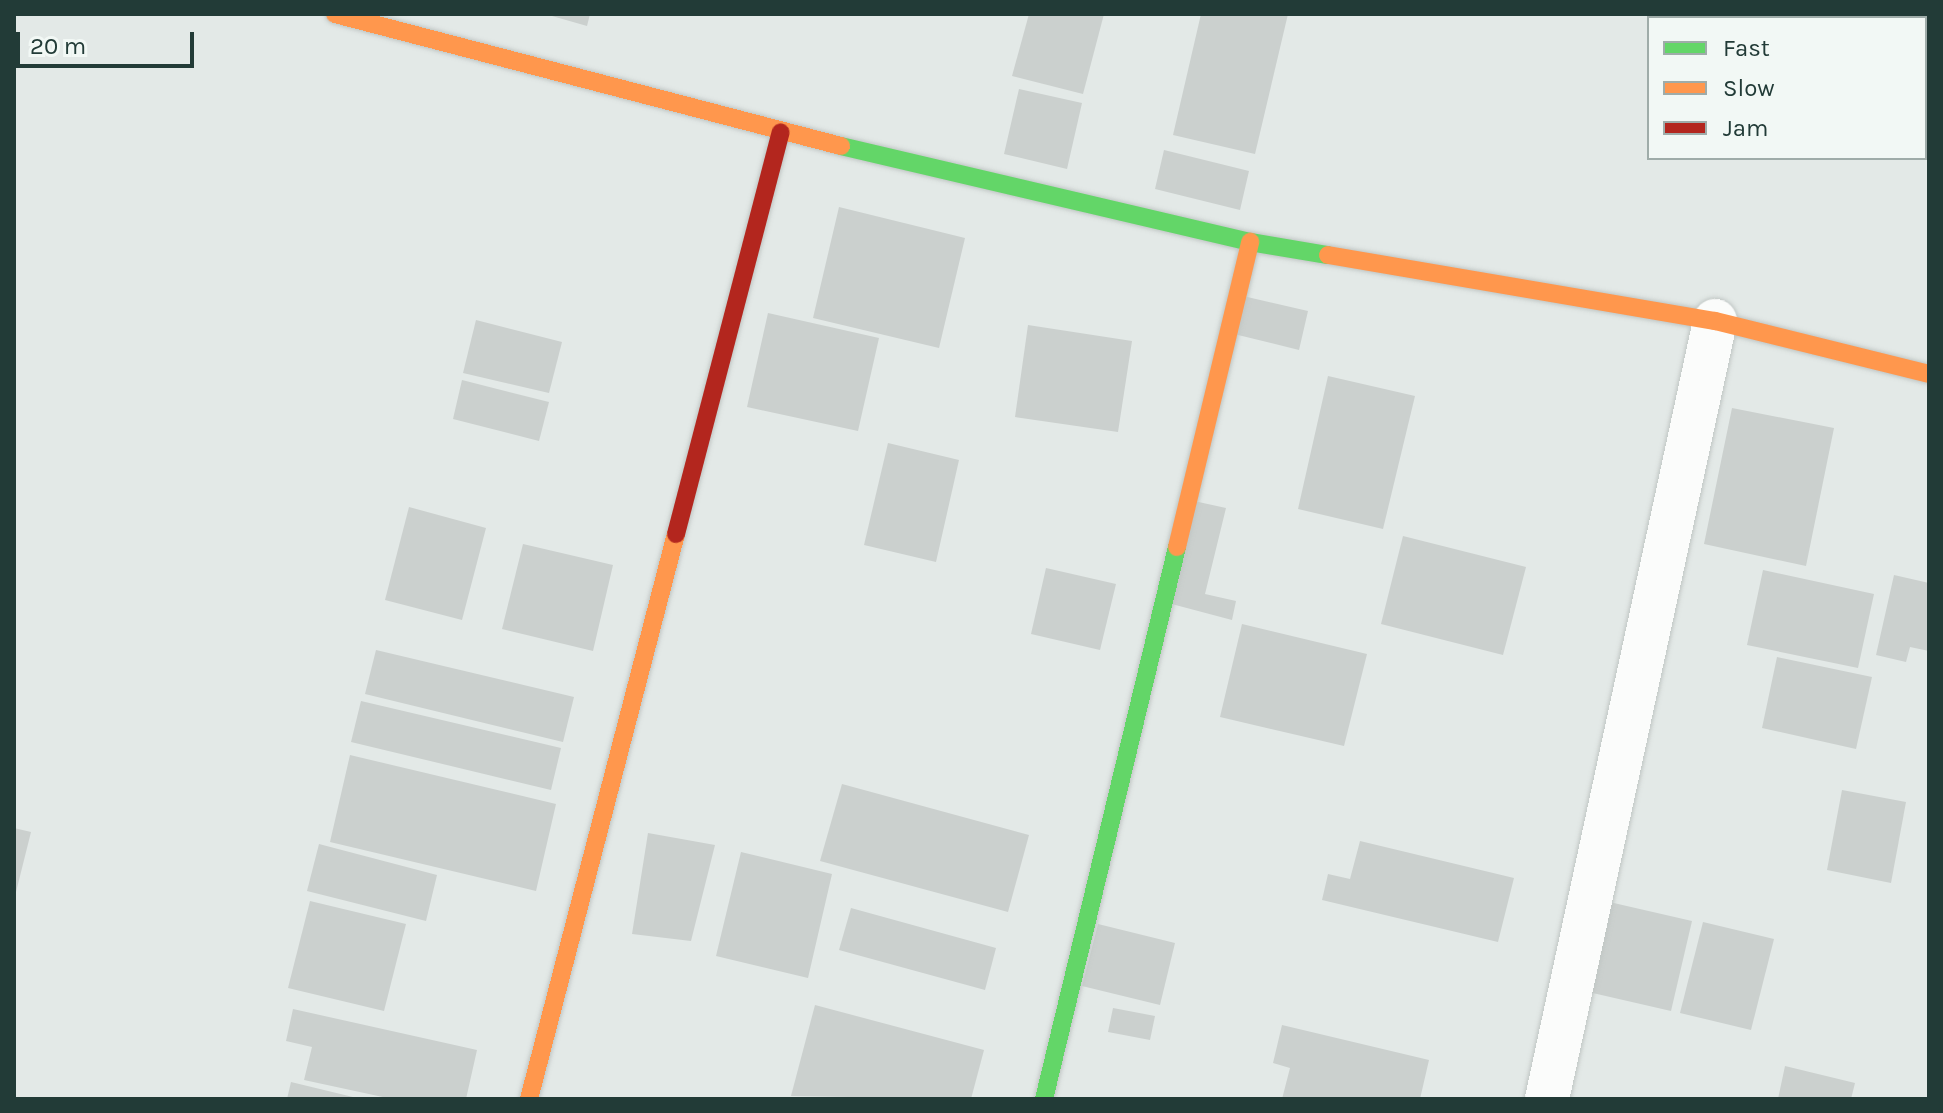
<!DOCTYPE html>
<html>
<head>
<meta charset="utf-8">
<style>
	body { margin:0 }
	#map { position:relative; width:1943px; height:1113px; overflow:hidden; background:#e3e9e7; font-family:Karla,sans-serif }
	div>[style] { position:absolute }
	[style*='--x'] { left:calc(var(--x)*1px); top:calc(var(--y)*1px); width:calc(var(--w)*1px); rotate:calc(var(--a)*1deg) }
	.building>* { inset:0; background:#cbd0ce }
	.roads { filter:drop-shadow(0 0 2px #c0c6c4) drop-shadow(0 0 2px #c0c6c4) }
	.street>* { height:44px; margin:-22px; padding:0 22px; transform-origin:22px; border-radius:22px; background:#fbfcfb }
	.fast>* { height:18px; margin:-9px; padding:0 9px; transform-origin:9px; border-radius:9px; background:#63d668 }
	.slow>* { height:18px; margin:-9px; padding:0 9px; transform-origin:9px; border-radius:9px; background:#ff974d }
	.jam>* { height:18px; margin:-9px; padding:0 9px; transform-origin:9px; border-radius:9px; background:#b3261e }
	span { translate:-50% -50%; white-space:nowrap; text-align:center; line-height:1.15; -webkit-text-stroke:7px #f2f8f5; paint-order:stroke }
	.frame { position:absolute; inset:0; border:16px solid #223b37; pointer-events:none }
	.legend { position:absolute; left:1647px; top:16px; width:280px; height:144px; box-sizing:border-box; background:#f2f8f5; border:2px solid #9faca9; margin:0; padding:10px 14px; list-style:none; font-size:24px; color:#223b37 }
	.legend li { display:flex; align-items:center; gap:16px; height:40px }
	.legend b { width:40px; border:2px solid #9faca9 }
	.scale { position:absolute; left:16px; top:32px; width:178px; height:36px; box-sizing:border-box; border:4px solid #223b37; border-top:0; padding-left:10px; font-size:24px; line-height:28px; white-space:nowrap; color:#223b37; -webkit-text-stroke:6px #f2f8f5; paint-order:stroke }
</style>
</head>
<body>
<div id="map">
	<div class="building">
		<i style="clip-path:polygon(545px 14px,590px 14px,587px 26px)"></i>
		<i style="clip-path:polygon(1029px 14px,1104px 14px,1083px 94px,1012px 76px)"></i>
		<i style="clip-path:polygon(1201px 14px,1288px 14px,1255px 154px,1173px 135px)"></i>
		<i style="clip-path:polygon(1019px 89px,1082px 103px,1067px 169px,1004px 154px)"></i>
		<i style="clip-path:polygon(1164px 150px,1249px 171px,1240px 210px,1155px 189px)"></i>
		<i style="clip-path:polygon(839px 207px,965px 238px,939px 348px,813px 318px)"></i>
		<i style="clip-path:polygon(1243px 296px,1308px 311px,1299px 350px,1234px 334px)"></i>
		<i style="clip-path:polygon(768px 313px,879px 338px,858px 431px,747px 407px)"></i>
		<i style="clip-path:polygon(476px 320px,562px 342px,549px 393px,463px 373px)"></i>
		<i style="clip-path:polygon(1028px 325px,1132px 341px,1118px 432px,1015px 417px)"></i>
		<i style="clip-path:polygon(1328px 376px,1415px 396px,1383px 529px,1298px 509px)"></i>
		<i style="clip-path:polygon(462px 380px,549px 402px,539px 441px,453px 419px)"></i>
		<i style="clip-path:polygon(1732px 408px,1834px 428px,1806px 566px,1704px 544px)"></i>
		<i style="clip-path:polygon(888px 443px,959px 460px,936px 562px,864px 545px)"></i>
		<i style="clip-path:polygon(1194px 501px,1226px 508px,1205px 594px,1236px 601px,1232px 620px,1168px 603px)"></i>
		<i style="clip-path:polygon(409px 507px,486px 528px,462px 620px,385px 600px)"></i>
		<i style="clip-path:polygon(1403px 536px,1526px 567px,1503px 655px,1381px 624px)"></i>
		<i style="clip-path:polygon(523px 544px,613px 565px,593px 651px,502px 629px)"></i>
		<i style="clip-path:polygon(1046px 568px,1116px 584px,1100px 650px,1031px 634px)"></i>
		<i style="clip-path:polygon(1763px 570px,1874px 594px,1858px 668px,1747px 645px)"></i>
		<i style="clip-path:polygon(1894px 575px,1929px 583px,1929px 651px,1910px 647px,1906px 662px,1876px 655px)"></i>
		<i style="clip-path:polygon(1242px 624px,1367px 654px,1344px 746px,1220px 717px)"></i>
		<i style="clip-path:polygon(376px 650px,574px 697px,563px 742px,365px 694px)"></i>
		<i style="clip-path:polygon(1777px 657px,1872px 677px,1856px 749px,1762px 728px)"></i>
		<i style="clip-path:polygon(361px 701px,561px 748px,551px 790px,351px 742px)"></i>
		<i style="clip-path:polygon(350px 755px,556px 804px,536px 891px,330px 842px)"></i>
		<i style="clip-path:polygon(842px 784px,1029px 835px,1008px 912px,820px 861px)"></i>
		<i style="clip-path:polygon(1842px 790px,1906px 802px,1891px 883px,1827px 870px)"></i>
		<i style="clip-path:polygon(14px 828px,31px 832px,15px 896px,14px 895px)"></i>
		<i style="clip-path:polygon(648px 833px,715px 845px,691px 941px,632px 934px)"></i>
		<i style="clip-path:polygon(1360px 841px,1514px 878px,1498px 942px,1322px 900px,1328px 874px,1350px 879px)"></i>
		<i style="clip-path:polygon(319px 844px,437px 875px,426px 921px,307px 891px)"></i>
		<i style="clip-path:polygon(741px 852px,832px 874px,808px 978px,716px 956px)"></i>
		<i style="clip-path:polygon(310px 901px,406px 924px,384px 1011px,288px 988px)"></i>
		<i style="clip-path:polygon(1605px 901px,1692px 921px,1671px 1011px,1584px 991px)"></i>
		<i style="clip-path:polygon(851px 908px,996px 948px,985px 990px,839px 950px)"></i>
		<i style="clip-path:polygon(1703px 922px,1774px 939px,1751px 1030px,1680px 1013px)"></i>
		<i style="clip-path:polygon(1098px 924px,1175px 943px,1160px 1005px,1082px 986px)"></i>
		<i style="clip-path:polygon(815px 1005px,984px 1050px,971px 1099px,791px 1096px)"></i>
		<i style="clip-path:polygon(1113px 1008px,1155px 1016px,1150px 1040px,1108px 1032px)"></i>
		<i style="clip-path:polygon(293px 1009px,477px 1050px,466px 1099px,392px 1099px,304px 1080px,312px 1047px,286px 1041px)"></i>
		<i style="clip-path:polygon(1282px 1025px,1429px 1060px,1420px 1099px,1282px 1099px,1290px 1068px,1273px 1063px)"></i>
		<i style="clip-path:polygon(1785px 1066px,1855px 1083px,1851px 1099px,1778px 1099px)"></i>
		<i style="clip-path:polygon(291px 1082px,357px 1098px,357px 1099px,287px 1099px)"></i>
	</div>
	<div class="roads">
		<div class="street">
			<i style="--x:1547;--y:1099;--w:796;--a:-77.81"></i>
		</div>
		<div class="fast">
			<i style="--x:841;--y:146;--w:420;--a:13.2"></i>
			<i style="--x:1250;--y:242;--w:79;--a:9.5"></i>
			<i style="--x:1044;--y:1099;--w:568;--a:-76.45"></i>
		</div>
		<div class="slow">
			<i style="--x:335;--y:14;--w:523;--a:14.62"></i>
			<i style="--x:1328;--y:255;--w:393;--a:9.7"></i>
			<i style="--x:1715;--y:321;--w:220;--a:13.9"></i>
			<i style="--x:1177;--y:547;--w:314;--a:-76.5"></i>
			<i style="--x:529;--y:1099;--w:584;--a:-75.42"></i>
		</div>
		<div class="jam">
			<i style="--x:676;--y:534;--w:415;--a:-75.4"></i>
		</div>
	</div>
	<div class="frame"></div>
	<ul class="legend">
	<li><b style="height:10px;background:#63d668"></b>Fast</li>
	<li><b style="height:10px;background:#ff974d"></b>Slow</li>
	<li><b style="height:10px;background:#b3261e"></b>Jam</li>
	</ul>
	<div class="scale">20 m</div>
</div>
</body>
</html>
